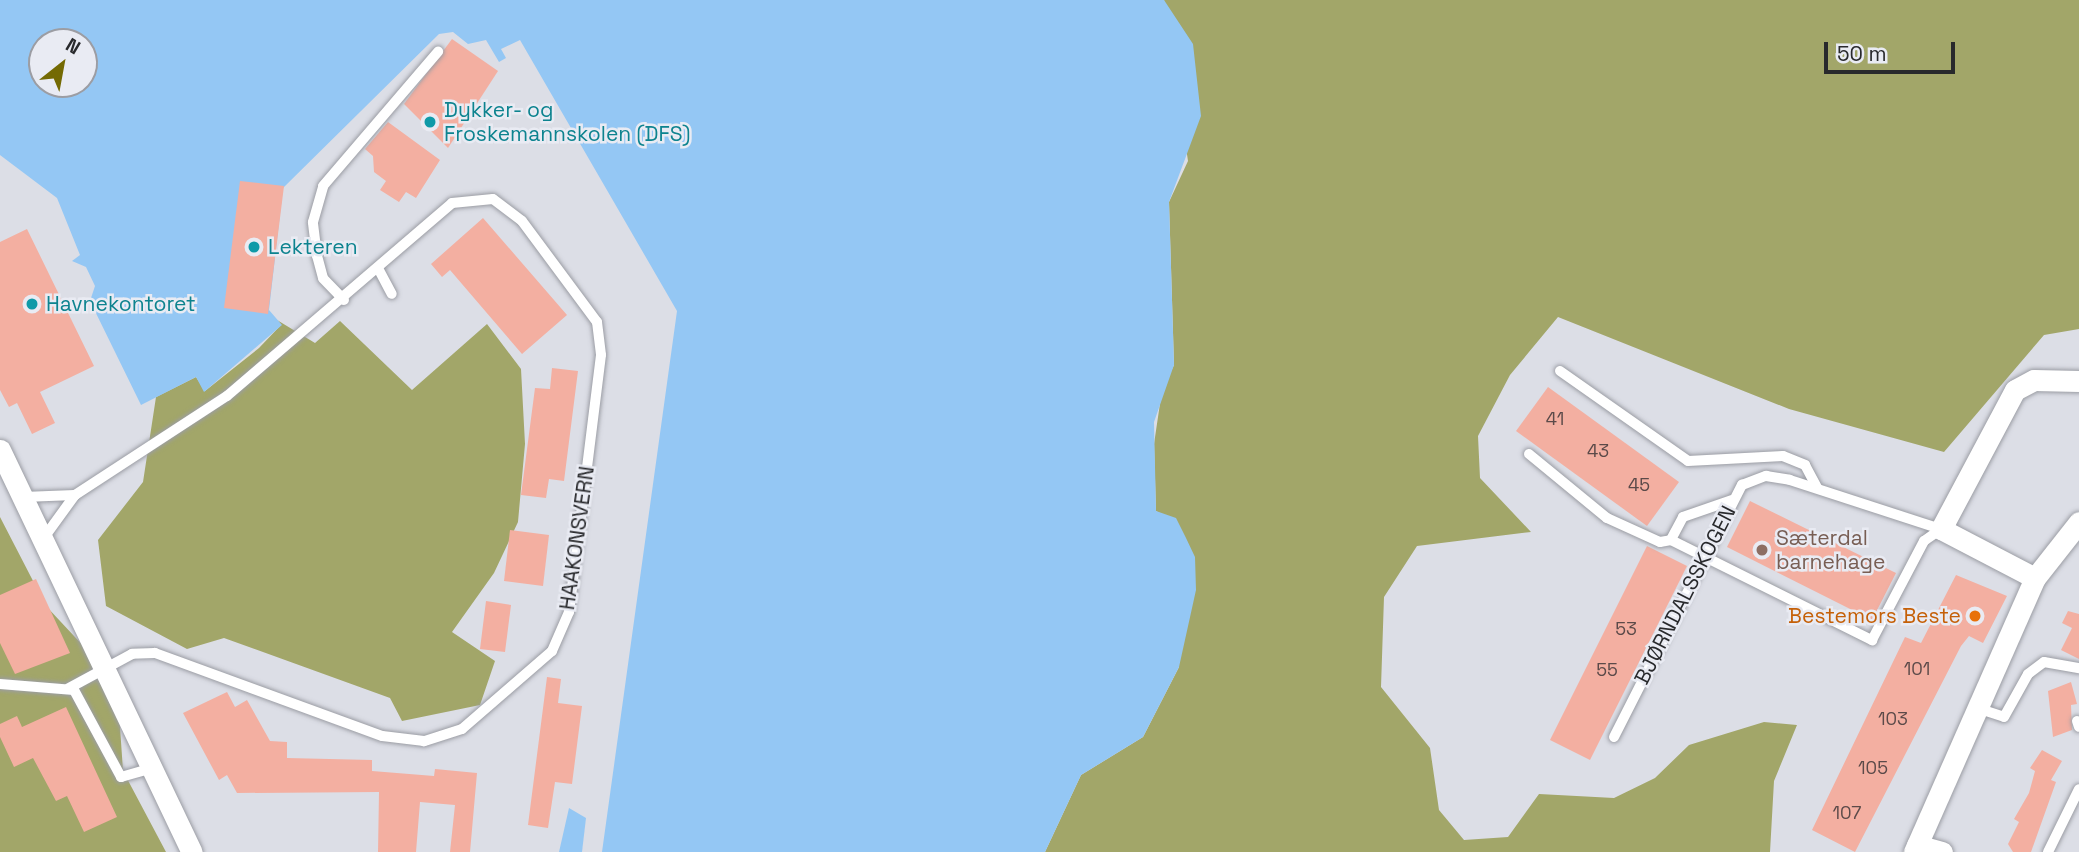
<!DOCTYPE html>
<html>
<head>
<meta charset="utf-8">
<style>
	body { margin:0 }
	#map { position:relative; width:2079px; height:852px; overflow:hidden; background:#dcdee6; font-family:"Space Grotesk",sans-serif }
	div>[style] { position:absolute }
	[style*='--x'] { left:calc(var(--x)*1px); top:calc(var(--y)*1px); width:calc(var(--w)*1px); rotate:calc(var(--a)*1deg) }
	.forest>* { inset:0; background:#a2a669 }
	.water>* { inset:0; background:#94c7f4 }
	.building>* { inset:0; background:#f3afa1 }
	.roads { filter:drop-shadow(0 0 2px #9b9da4) drop-shadow(0 0 2px #9b9da4) }
	.service>* { height:10px; margin:-5px; padding:0 5px; transform-origin:5px; border-radius:5px; background:#fff }
	.minor>* { height:21px; margin:-10.5px; padding:0 10.5px; transform-origin:10.5px; border-radius:10.5px; background:#fff }
	.dots>* { width:19px; height:19px; translate:-50% -50%; box-sizing:border-box; border:4px solid #e9ebf3; border-radius:50% }
	span { translate:-50% -50%; white-space:nowrap; text-align:center; line-height:1.15; -webkit-text-stroke:5px #e9ebf3; paint-order:stroke }
	.number-label { font-size:18px; color:#5b4a49 }
	.number-label span { -webkit-text-stroke-width:0 }
	.culture-label { font-size:21px; color:#0d838f }
	.left { translate:0 -50%; text-align:left }
	.street-label { font-size:21px; color:#28292c }
	.education-label { font-size:21px; color:#785e54 }
	.food-label { font-size:21px; color:#c56008 }
	.right { translate:-100% -50%; text-align:right }
	.north { position:absolute; left:28px; top:28px; width:70px; height:70px; box-sizing:border-box; background:#e9ebf3; border:2px solid #9c9da3; border-radius:50%; rotate:31deg; font-size:19px; font-weight:700; line-height:28px; text-align:center; color:#28292c }
	.north::after { content:''; display:block; margin:auto; width:24px; height:32px; background:#746a03; clip-path:polygon(50% 0,100% 100%,50% 72%,0 100%) }
	.scale { position:absolute; left:1824px; top:42px; width:131px; height:32px; box-sizing:border-box; border:4px solid #28292c; border-top:0; padding-left:9px; font-size:21px; line-height:24px; white-space:nowrap; color:#28292c; -webkit-text-stroke:5px #e9ebf3; paint-order:stroke }
</style>
</head>
<body>
<div id="map">
	<div class="forest">
		<i style="clip-path:polygon(1164px 0,2079px 0,2079px 329px,2044px 335px,1944px 452px,1789px 409px,1558px 317px,1510px 375px,1478px 436px,1480px 478px,1531px 532px,1417px 546px,1384px 597px,1381px 687px,1430px 748px,1439px 810px,1464px 840px,1508px 837px,1539px 794px,1614px 798px,1655px 778px,1689px 745px,1764px 722px,1797px 725px,1774px 781px,1770px 852px,1045px 852px,1081px 775px,1143px 737px,1179px 667px,1168px 518px,1156px 511px,1154px 444px,1162px 390px,1174px 365px,1169px 202px,1188px 161px)"></i>
		<i style="clip-path:polygon(277px 320px,315px 343px,340px 321px,412px 390px,487px 324px,521px 369px,525px 444px,518px 522px,494px 573px,452px 632px,495px 661px,480px 705px,402px 721px,390px 698px,224px 638px,187px 649px,106px 606px,98px 540px,143px 482px,156px 397px,196px 377px,205px 391px,259px 348px,281px 325px)"></i>
		<i style="clip-path:polygon(0 517px,46px 606px,117px 682px,123px 771px,166px 852px,0 852px)"></i>
	</div>
	<div class="water">
		<i style="clip-path:polygon(evenodd,0 0,1164px 0,1193px 44px,1201px 116px,1169px 202px,1174px 365px,1154px 422px,1156px 511px,1176px 518px,1186px 538px,1195px 557px,1196px 590px,1179px 667px,1143px 737px,1081px 775px,1045px 852px,602px 852px,677px 311px,520px 40px,501px 49px,506px 58px,499px 62px,486px 40px,468px 44px,453px 32px,439px 34px,283px 188px,269px 310px,282px 325px,204px 392px,196px 377px,141px 405px,90px 301px,95px 286px,86px 267px,72px 261px,80px 255px,57px 198px,0 155px,0 0,42px 42px,84px 42px,84px 84px,42px 84px,42px 42px)"></i>
		<i style="clip-path:polygon(569px 808px,586px 818px,582px 852px,559px 852px)"></i>
	</div>
	<div class="building">
		<i style="clip-path:polygon(452px 39px,498px 71px,448px 148px,404px 104px)"></i>
		<i style="clip-path:polygon(388px 122px,440px 160px,416px 198px,406px 192px,399px 202px,380px 190px,386px 181px,374px 172px,373px 156px,365px 149px)"></i>
		<i style="clip-path:polygon(240px 181px,284px 186px,268px 314px,224px 308px)"></i>
		<i style="clip-path:polygon(483px 218px,567px 315px,522px 354px,450px 270px,442px 277px,431px 264px)"></i>
		<i style="clip-path:polygon(27px 229px,94px 366px,40px 392px,55px 423px,32px 434px,17px 403px,9px 407px,0 390px,0 242px)"></i>
		<i style="clip-path:polygon(552px 368px,578px 371px,564px 481px,549px 479px,546px 498px,521px 495px,535px 388px,550px 389px)"></i>
		<i style="clip-path:polygon(1548px 387px,1679px 482px,1647px 526px,1516px 431px)"></i>
		<i style="clip-path:polygon(1750px 501px,1896px 573px,1872px 620px,1727px 547px)"></i>
		<i style="clip-path:polygon(510px 530px,549px 535px,543px 586px,504px 581px)"></i>
		<i style="clip-path:polygon(1647px 546px,1687px 566px,1590px 760px,1550px 740px)"></i>
		<i style="clip-path:polygon(1956px 575px,2007px 596px,1983px 643px,1969px 636px,1961px 646px,1855px 852px,1812px 830px,1905px 637px,1921px 643px)"></i>
		<i style="clip-path:polygon(36px 579px,70px 653px,15px 674px,0 643px,0 595px)"></i>
		<i style="clip-path:polygon(486px 601px,511px 605px,505px 652px,480px 649px)"></i>
		<i style="clip-path:polygon(2068px 611px,2079px 614px,2079px 659px,2061px 650px,2072px 628px,2062px 623px)"></i>
		<i style="clip-path:polygon(547px 677px,561px 679px,558px 703px,582px 706px,572px 784px,555px 782px,548px 828px,528px 825px)"></i>
		<i style="clip-path:polygon(2071px 682px,2077px 704px,2071px 705px,2072px 730px,2053px 737px,2048px 691px)"></i>
		<i style="clip-path:polygon(227px 692px,235px 707px,247px 700px,270px 741px,287px 742px,287px 758px,372px 760px,372px 771px,434px 776px,435px 769px,477px 773px,470px 852px,450px 852px,455px 805px,420px 802px,416px 852px,378px 852px,379px 792px,237px 793px,227px 775px,219px 780px,183px 713px)"></i>
		<i style="clip-path:polygon(66px 707px,117px 817px,84px 832px,67px 796px,56px 801px,33px 758px,14px 767px,0 737px,0 724px,17px 716px,22px 727px)"></i>
		<i style="clip-path:polygon(2042px 750px,2062px 761px,2051px 780px,2056px 782px,2031px 852px,2013px 852px,2008px 844px,2019px 822px,2014px 819px,2029px 793px,2035px 771px,2030px 768px)"></i>
	</div>
	<div class="roads">
		<div class="service">
			<i style="--x:379;--y:270;--w:27;--a:62"></i>
			<i style="--x:344;--y:300;--w:30;--a:-134"></i>
			<i style="--x:323;--y:278;--w:23;--a:-105"></i>
			<i style="--x:317;--y:256;--w:34;--a:-97"></i>
			<i style="--x:313;--y:222;--w:37;--a:-74"></i>
			<i style="--x:323;--y:186;--w:177;--a:-49.4"></i>
			<i style="--x:1560;--y:371;--w:156;--a:35.1"></i>
			<i style="--x:1688;--y:461;--w:95;--a:-3"></i>
			<i style="--x:1783;--y:456;--w:24;--a:22"></i>
			<i style="--x:1805;--y:465;--w:26;--a:62"></i>
			<i style="--x:1529;--y:454;--w:101;--a:39.4"></i>
			<i style="--x:1607;--y:518;--w:58;--a:24.4"></i>
			<i style="--x:1660;--y:542;--w:11;--a:-10"></i>
			<i style="--x:23;--y:497;--w:52;--a:-2.2"></i>
			<i style="--x:1732;--y:500;--w:52;--a:160.9"></i>
			<i style="--x:1683;--y:517;--w:26;--a:118"></i>
			<i style="--x:1671;--y:540;--w:225;--a:26.5"></i>
			<i style="--x:1872;--y:640;--w:112;--a:-62.3"></i>
			<i style="--x:1924;--y:541;--w:21;--a:-35"></i>
			<i style="--x:43;--y:539;--w:54;--a:-54"></i>
			<i style="--x:75;--y:495;--w:181;--a:-33.1"></i>
			<i style="--x:227;--y:396;--w:296;--a:-40.6"></i>
			<i style="--x:452;--y:203;--w:41;--a:-5.6"></i>
			<i style="--x:493;--y:199;--w:36;--a:37"></i>
			<i style="--x:522;--y:221;--w:126;--a:53.4"></i>
			<i style="--x:597;--y:322;--w:33;--a:83"></i>
			<i style="--x:601;--y:355;--w:259;--a:97.1"></i>
			<i style="--x:569;--y:612;--w:43;--a:113.6"></i>
			<i style="--x:552;--y:651;--w:119;--a:139.1"></i>
			<i style="--x:462;--y:729;--w:40;--a:162"></i>
			<i style="--x:424;--y:741;--w:42;--a:-173.2"></i>
			<i style="--x:382;--y:736;--w:242;--a:-159.9"></i>
			<i style="--x:155;--y:653;--w:23;--a:178"></i>
			<i style="--x:132;--y:654;--w:72;--a:151.6"></i>
			<i style="--x:0;--y:684;--w:74;--a:4.6"></i>
			<i style="--x:74;--y:690;--w:99;--a:61.6"></i>
			<i style="--x:121;--y:777;--w:35;--a:-16"></i>
			<i style="--x:1980;--y:709;--w:25;--a:18"></i>
			<i style="--x:2004;--y:717;--w:49;--a:-60.8"></i>
			<i style="--x:2028;--y:674;--w:20;--a:-37"></i>
			<i style="--x:2044;--y:662;--w:36;--a:10"></i>
			<i style="--x:2077;--y:721;--w:6;--a:72"></i>
			<i style="--x:1614;--y:737;--w:283;--a:-63.1"></i>
			<i style="--x:1742;--y:485;--w:26;--a:-21"></i>
			<i style="--x:1766;--y:476;--w:24;--a:9"></i>
			<i style="--x:1790;--y:480;--w:159;--a:18"></i>
			<i style="--x:2048;--y:852;--w:70;--a:-63.8"></i>
		</div>
		<div class="minor">
			<i style="--x:0;--y:450;--w:445;--a:64.5"></i>
			<i style="--x:2035;--y:578;--w:106;--a:-152.5"></i>
			<i style="--x:1941;--y:529;--w:157;--a:-62"></i>
			<i style="--x:2015;--y:390;--w:21;--a:-28"></i>
			<i style="--x:2034;--y:380;--w:45;--a:1.3"></i>
			<i style="--x:1917;--y:845;--w:26;--a:16"></i>
			<i style="--x:1914;--y:852;--w:300;--a:-66.2"></i>
			<i style="--x:2035;--y:578;--w:71;--a:-51.8"></i>
		</div>
	</div>
	<div class="dots">
		<i style="left:430px;top:122px;background:#0f9aa8"></i>
		<i style="left:254px;top:247px;background:#0f9aa8"></i>
		<i style="left:32px;top:304px;background:#0f9aa8"></i>
		<i style="left:1762px;top:550px;background:#8d6e63"></i>
		<i style="left:1975px;top:616px;background:#e8710a"></i>
	</div>
	<div class="number-label">
		<span style="left:1555px;top:419px">41</span>
		<span style="left:1598px;top:451px">43</span>
		<span style="left:1639px;top:485px">45</span>
		<span style="left:1626px;top:629px">53</span>
		<span style="left:1917px;top:669px">101</span>
		<span style="left:1607px;top:670px">55</span>
		<span style="left:1893px;top:719px">103</span>
		<span style="left:1873px;top:768px">105</span>
		<span style="left:1847px;top:813px">107</span>
	</div>
	<div class="culture-label">
		<span class="left" style="left:444px;top:122px">Dykker- og<br>Froskemannskolen (DFS)</span>
		<span class="left" style="left:268px;top:247px">Lekteren</span>
		<span class="left" style="left:46px;top:304px">Havnekontoret</span>
	</div>
	<div class="street-label">
		<span style="left:577px;top:538px;rotate:-82deg">HAAKONSVERN</span>
		<span style="left:1685px;top:595px;rotate:-63deg">BJØRNDALSSKOGEN</span>
	</div>
	<div class="education-label">
		<span class="left" style="left:1776px;top:550px">Sæterdal<br>barnehage</span>
	</div>
	<div class="food-label">
		<span class="right" style="left:1961px;top:616px">Bestemors Beste</span>
	</div>
	<div class="north">N</div>
	<div class="scale">50 m</div>
</div>
</body>
</html>
